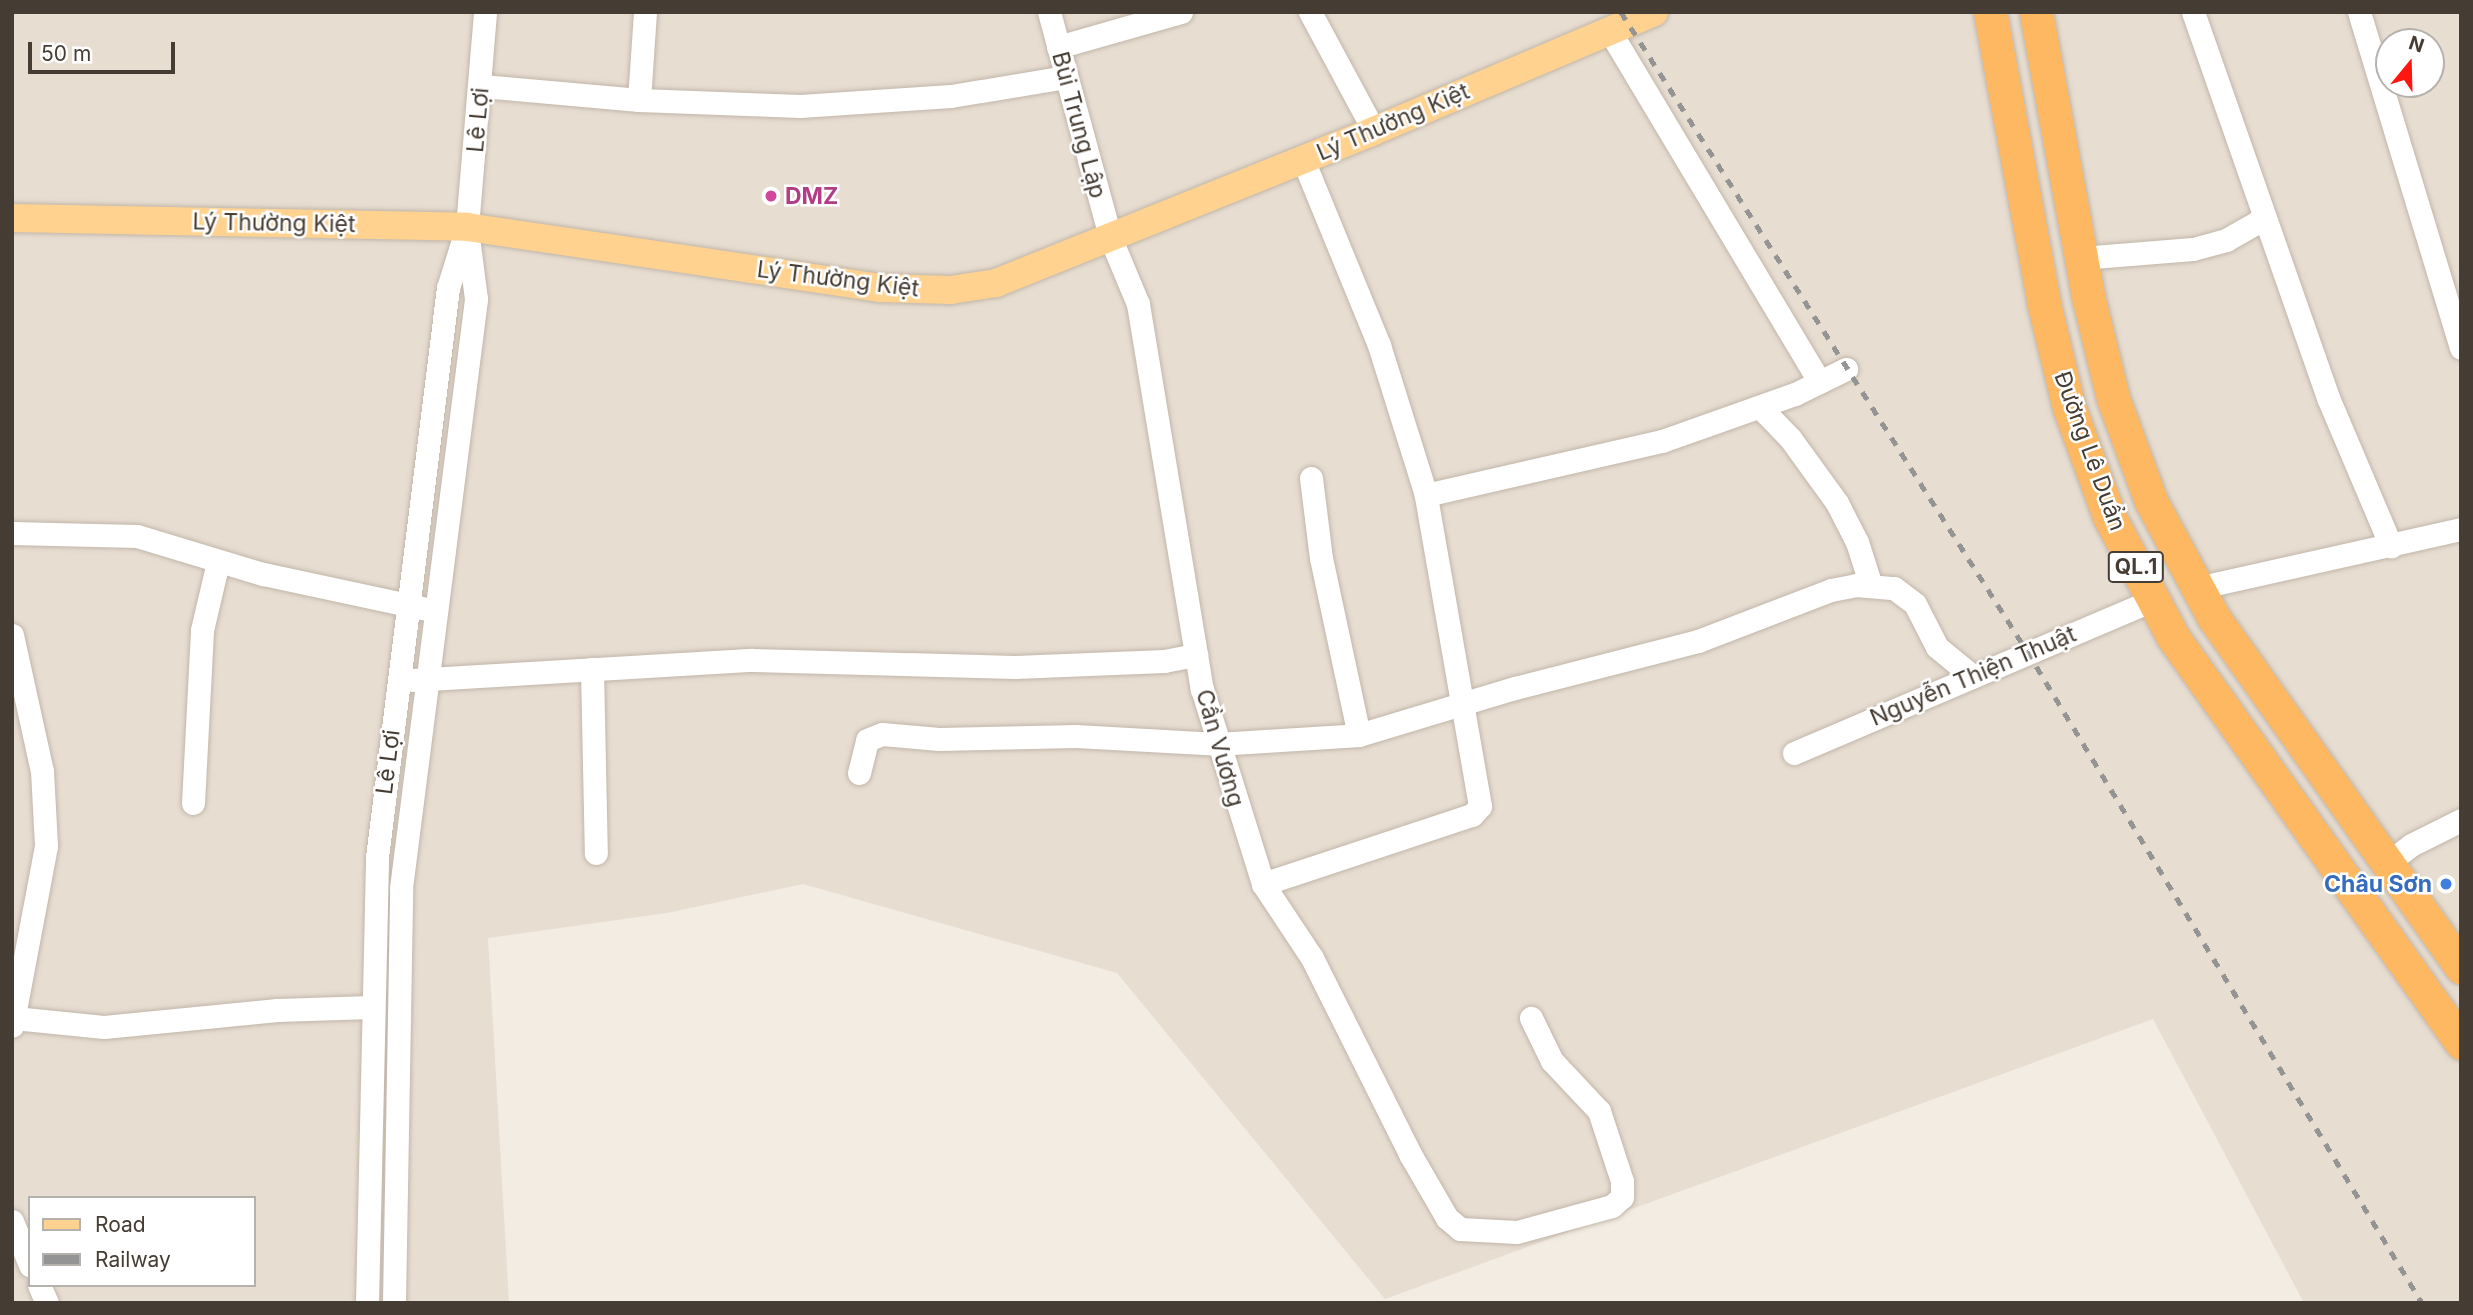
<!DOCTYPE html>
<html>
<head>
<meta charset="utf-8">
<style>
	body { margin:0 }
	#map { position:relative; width:2473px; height:1315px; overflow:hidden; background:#f3ece3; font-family:Inter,sans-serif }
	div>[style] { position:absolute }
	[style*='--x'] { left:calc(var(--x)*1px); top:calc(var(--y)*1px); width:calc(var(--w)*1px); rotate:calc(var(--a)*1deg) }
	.residential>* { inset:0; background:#e7ddd1 }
	.roads { filter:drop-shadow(0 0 2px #c1b6a9) drop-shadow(0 0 2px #c1b6a9) }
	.minor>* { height:23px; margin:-11.5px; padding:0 11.5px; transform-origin:11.5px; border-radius:11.5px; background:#fff }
	.major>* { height:28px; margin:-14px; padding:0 14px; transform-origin:14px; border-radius:14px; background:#ffd290 }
	.highway>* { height:33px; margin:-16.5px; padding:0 16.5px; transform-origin:16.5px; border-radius:16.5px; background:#ffb862 }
	.rail>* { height:5px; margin-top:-2.5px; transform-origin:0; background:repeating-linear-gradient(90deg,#949494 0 9px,transparent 0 18px) }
	.dots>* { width:19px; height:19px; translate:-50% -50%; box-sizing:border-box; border:4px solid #fff; border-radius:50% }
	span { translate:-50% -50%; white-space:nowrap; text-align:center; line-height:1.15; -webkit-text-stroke:5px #fff; paint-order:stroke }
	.shield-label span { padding:2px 5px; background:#fff; border:2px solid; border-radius:5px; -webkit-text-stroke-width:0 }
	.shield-label { font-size:21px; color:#453c33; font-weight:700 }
	.street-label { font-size:23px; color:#453c33 }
	.hotel-label { font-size:23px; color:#b23c85; font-weight:700 }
	.left { translate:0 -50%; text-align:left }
	.shop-label { font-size:23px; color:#366cbe; font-weight:700 }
	.right { translate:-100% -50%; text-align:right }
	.frame { position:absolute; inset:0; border:14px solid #453c33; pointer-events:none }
	.legend { position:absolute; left:28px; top:1196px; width:228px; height:91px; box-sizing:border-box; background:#fff; border:2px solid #b5b1ad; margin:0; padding:9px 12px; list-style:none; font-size:21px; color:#453c33 }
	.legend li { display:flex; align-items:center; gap:14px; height:35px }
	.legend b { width:35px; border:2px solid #b5b1ad }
	.north { position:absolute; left:2375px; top:28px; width:70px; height:70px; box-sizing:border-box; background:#fff; border:2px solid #b5b1ad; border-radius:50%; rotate:19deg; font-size:19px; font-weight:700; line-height:28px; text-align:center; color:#453c33 }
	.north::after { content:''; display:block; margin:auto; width:24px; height:32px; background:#ff160e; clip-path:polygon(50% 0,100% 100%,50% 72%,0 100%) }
	.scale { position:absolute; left:28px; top:42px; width:147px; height:32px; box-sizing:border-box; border:4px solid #453c33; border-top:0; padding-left:9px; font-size:21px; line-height:24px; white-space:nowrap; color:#453c33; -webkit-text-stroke:5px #fff; paint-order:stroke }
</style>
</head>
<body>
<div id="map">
	<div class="residential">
		<i style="clip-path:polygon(evenodd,12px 12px,2461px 12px,2461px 1303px,2304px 1303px,2153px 1019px,1385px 1299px,1117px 973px,803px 884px,667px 913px,488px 938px,509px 1303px,12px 1303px,12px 12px,2389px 42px,2431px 42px,2431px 84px,2389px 84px,2389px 42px,12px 12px,30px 1198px,254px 1198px,254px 1285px,30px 1285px,30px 1198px)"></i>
	</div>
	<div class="roads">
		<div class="minor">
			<i style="--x:1049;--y:12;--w:233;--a:74.8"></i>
			<i style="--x:1110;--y:237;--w:73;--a:67.3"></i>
			<i style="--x:1138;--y:304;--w:390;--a:80.6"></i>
			<i style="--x:1202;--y:689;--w:204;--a:72.6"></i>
			<i style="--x:1263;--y:884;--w:89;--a:56.5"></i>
			<i style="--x:1312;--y:958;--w:219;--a:63.4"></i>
			<i style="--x:1410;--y:1154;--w:74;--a:60"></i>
			<i style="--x:1447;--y:1218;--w:17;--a:40"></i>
			<i style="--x:1460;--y:1229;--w:57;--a:3"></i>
			<i style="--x:1517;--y:1232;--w:98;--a:-15.3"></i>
			<i style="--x:1612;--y:1206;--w:13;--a:-42"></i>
			<i style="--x:1622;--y:1197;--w:16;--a:-90"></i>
			<i style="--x:1622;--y:1181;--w:74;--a:-108.2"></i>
			<i style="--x:1599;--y:1111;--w:69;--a:-133.2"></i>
			<i style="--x:1552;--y:1061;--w:48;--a:-116"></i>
			<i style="--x:1310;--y:12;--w:135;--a:61.7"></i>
			<i style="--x:2193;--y:12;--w:411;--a:70.7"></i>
			<i style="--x:2329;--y:400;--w:159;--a:67"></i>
			<i style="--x:2359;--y:12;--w:351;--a:73.1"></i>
			<i style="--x:1609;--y:30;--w:410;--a:59.1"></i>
			<i style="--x:1058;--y:47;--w:128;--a:-15.9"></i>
			<i style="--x:482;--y:86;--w:158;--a:5.1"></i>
			<i style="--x:639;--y:100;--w:161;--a:2.1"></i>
			<i style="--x:800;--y:106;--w:151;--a:-3.8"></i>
			<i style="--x:951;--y:96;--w:117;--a:-9.4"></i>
			<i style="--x:639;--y:100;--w:88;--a:-86.1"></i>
			<i style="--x:2081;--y:258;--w:112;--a:-4.6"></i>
			<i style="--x:2193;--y:249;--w:34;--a:-15"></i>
			<i style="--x:2226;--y:240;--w:43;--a:-29.6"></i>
			<i style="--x:1760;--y:407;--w:43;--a:45.9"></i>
			<i style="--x:1790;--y:438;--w:80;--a:54.1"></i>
			<i style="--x:1837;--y:503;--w:44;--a:62.9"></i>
			<i style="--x:1857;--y:542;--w:46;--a:72.3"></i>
			<i style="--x:1311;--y:478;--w:81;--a:82.9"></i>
			<i style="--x:1321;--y:558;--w:181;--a:77.9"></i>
			<i style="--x:1426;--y:495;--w:242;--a:-12.9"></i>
			<i style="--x:1662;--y:441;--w:141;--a:-19.5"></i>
			<i style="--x:1795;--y:394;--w:57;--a:-26.1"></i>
			<i style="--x:12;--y:533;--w:125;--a:1.4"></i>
			<i style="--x:137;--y:536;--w:132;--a:16.8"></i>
			<i style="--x:263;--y:574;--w:163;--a:12.1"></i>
			<i style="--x:2197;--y:588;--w:271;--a:-12.6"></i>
			<i style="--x:12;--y:635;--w:139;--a:77.6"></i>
			<i style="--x:42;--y:771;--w:75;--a:86.9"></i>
			<i style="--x:46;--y:846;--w:183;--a:100.7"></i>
			<i style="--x:592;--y:669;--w:184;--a:88.8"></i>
			<i style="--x:412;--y:680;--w:341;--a:-3.4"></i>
			<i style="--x:752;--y:660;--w:263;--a:1.5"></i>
			<i style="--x:1015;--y:667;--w:149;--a:-2.3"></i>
			<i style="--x:1164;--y:661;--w:33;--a:-11"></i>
			<i style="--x:1794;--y:753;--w:390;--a:-23.1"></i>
			<i style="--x:859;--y:773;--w:34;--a:-76"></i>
			<i style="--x:867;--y:740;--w:16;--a:-22"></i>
			<i style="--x:882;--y:734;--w:57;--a:5"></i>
			<i style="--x:939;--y:739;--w:137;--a:-1.3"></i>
			<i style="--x:1076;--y:736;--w:141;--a:3.2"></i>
			<i style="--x:1217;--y:744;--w:142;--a:-3.6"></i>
			<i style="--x:1359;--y:735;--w:163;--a:-16.8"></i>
			<i style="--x:1515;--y:688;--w:189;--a:-14.4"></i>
			<i style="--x:1698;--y:641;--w:142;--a:-21"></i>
			<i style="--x:1831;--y:590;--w:25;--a:-11"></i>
			<i style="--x:1856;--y:585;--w:38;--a:5"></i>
			<i style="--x:1894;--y:588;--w:26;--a:37"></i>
			<i style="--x:1915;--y:604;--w:48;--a:62.9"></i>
			<i style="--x:1937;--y:647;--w:44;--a:39.5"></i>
			<i style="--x:193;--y:803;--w:173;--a:-87"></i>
			<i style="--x:202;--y:630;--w:70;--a:-76.8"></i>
			<i style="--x:2386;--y:864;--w:31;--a:-37"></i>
			<i style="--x:2411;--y:845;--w:56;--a:-26.6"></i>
			<i style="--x:1263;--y:884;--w:220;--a:-18.3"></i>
			<i style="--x:1472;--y:815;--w:12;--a:-48"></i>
			<i style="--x:1480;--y:806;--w:316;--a:-99.9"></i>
			<i style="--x:1426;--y:495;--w:157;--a:-107.4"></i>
			<i style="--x:1379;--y:345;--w:200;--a:-112.3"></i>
			<i style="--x:14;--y:1018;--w:90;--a:5.7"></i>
			<i style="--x:104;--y:1027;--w:174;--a:-5.6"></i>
			<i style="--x:277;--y:1010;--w:94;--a:-1.8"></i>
			<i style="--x:12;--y:1221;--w:48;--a:67.8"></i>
			<i style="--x:39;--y:1285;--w:20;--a:66"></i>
			<i style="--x:367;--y:1303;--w:446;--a:-88.7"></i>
			<i style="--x:377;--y:857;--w:573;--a:-82.89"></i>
			<i style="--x:448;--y:288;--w:64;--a:-72.7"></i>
			<i style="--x:467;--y:227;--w:216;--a:-85.2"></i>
			<i style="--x:394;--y:1303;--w:415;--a:-89"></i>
			<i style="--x:401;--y:888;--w:594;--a:-82.74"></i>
			<i style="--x:476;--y:299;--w:63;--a:-97.4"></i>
		</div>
		<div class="major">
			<i style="--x:12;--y:218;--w:455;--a:1.1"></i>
			<i style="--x:467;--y:227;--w:417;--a:8.4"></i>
			<i style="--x:880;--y:288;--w:71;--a:1.6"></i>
			<i style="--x:951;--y:290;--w:46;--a:-8.8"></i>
			<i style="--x:996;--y:283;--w:407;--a:-21.9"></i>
			<i style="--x:1374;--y:131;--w:304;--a:-23"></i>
		</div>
		<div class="highway">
			<i style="--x:1990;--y:12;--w:297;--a:79.5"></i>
			<i style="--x:2044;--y:304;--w:106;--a:76.4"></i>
			<i style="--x:2069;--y:407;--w:116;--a:69.8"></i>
			<i style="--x:2109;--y:516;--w:137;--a:62.1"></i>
			<i style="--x:2173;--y:637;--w:498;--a:54.6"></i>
			<i style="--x:2036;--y:12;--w:289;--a:79.6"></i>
			<i style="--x:2088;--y:296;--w:105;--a:76.2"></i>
			<i style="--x:2113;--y:398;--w:110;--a:69.7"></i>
			<i style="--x:2151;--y:501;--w:133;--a:61.7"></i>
			<i style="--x:2214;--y:618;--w:428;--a:54.7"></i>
		</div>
	</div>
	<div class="rail">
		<i style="--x:1621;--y:12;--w:757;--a:57.57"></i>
		<i style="--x:2027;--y:651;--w:762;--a:58.79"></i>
	</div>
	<div class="dots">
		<i style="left:771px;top:196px;background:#d1479c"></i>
		<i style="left:2446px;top:884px;background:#3f7fe0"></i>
	</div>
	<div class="shield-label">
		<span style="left:2136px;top:567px">QL.1</span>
	</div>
	<div class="street-label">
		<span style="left:478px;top:120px;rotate:-85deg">Lê Lợi</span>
		<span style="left:1393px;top:122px;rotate:-23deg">Lý Thường Kiệt</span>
		<span style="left:1079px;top:125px;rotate:75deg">Bùi Trung Lập</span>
		<span style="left:274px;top:223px;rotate:1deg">Lý Thường Kiệt</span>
		<span style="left:838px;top:279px;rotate:7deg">Lý Thường Kiệt</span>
		<span style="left:2090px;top:451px;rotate:70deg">Đường Lê Duẩn</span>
		<span style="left:1973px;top:676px;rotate:-23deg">Nguyễn Thiện Thuật</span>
		<span style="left:1220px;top:748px;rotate:74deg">Cần Vương</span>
		<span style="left:388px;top:762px;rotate:-83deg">Lê Lợi</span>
	</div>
	<div class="hotel-label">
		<span class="left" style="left:785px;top:196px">DMZ</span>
	</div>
	<div class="shop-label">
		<span class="right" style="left:2432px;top:884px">Châu Sơn</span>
	</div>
	<div class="frame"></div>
	<ul class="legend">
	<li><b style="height:9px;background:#ffd290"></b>Road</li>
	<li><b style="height:9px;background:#949494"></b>Railway</li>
	</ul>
	<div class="north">N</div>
	<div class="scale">50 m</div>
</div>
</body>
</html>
